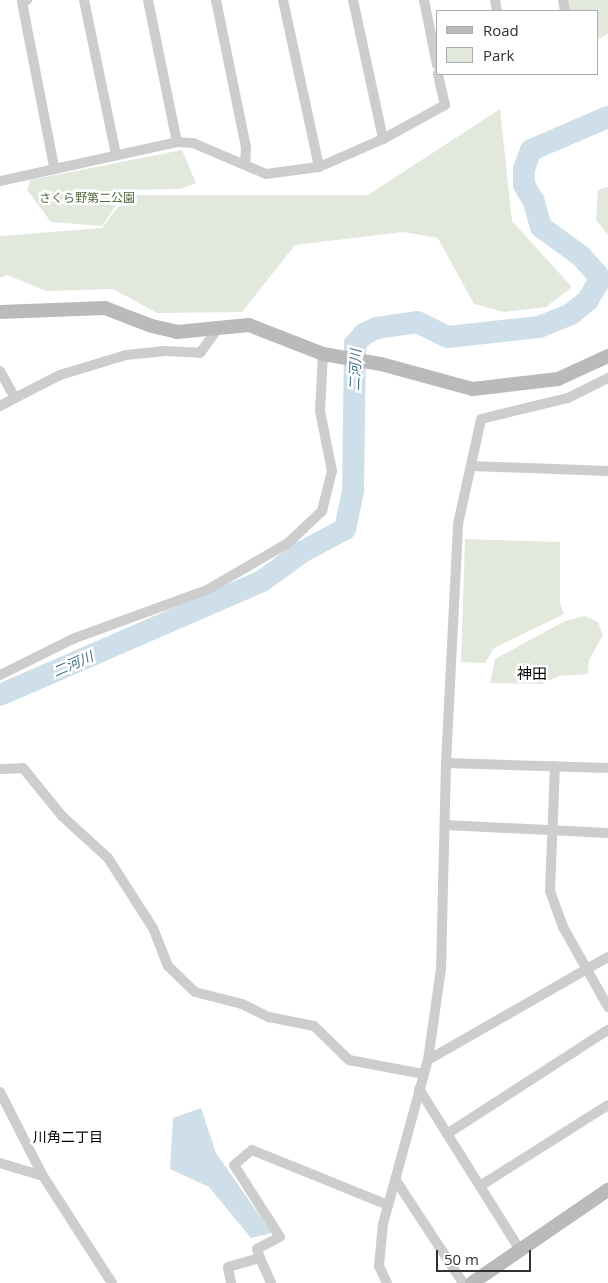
<!DOCTYPE html>
<html>
<head>
<meta charset="utf-8">
<style>
	body { margin:0 }
	#map { position:relative; width:608px; height:1283px; overflow:hidden; background:#fff; font-family:"Open Sans","Noto Sans JP",sans-serif }
	div>[style] { position:absolute }
	[style*='--x'] { left:calc(var(--x)*1px); top:calc(var(--y)*1px); width:calc(var(--w)*1px); rotate:calc(var(--a)*1deg) }
	.green>* { inset:0; background:#e3e8dd }
	.water>* { inset:0; background:#cedfe9 }
	.river>* { height:22px; margin:-11px; padding:0 11px; transform-origin:11px; border-radius:11px; background:#cedfe9 }
	.street>* { height:10px; margin:-5px; padding:0 5px; transform-origin:5px; border-radius:5px; background:#cdcdcd }
	.secondary>* { height:14px; margin:-7px; padding:0 7px; transform-origin:7px; border-radius:7px; background:#bababa }
	span { translate:-50% -50%; white-space:nowrap; text-align:center; line-height:1.15; -webkit-text-stroke:5px #fff; paint-order:stroke }
	.park-label { font-size:12px; color:#556742 }
	.water-label { font-size:14px; color:#477289; font-style:italic }
	.neighbourhood-label { font-size:14px; color:#000 }
	.quarter-label { font-size:15px; color:#000 }
	.legend { position:absolute; left:436px; top:10px; width:162px; height:65px; box-sizing:border-box; background:#fff; border:1px solid #acacac; margin:0; padding:6px 9px; list-style:none; font-size:15px; color:#303030 }
	.legend li { display:flex; align-items:center; gap:10px; height:25px }
	.legend b { width:25px; border:1px solid #acacac }
	.scale { position:absolute; left:436px; top:1250px; width:95px; height:22px; box-sizing:border-box; border:2px solid #303030; border-top:0; padding-left:6px; font-size:15px; line-height:18px; white-space:nowrap; color:#303030; -webkit-text-stroke:4px #fff; paint-order:stroke }
</style>
</head>
<body>
<div id="map">
	<div class="green">
		<i style="clip-path:polygon(565px 0,608px 0,608px 34px,597px 40px,597px 11px,568px 11px)"></i>
		<i style="clip-path:polygon(500px 109px,512px 221px,572px 287px,546px 307px,504px 312px,474px 304px,438px 238px,403px 232px,295px 245px,242px 312px,157px 313px,113px 289px,46px 291px,7px 275px,0 278px,0 236px,102px 228px,127px 195px,368px 195px)"></i>
		<i style="clip-path:polygon(182px 150px,196px 183px,180px 189px,127px 190px,102px 226px,51px 222px,27px 190px,30px 180px)"></i>
		<i style="clip-path:polygon(608px 187px,608px 235px,596px 220px,598px 190px)"></i>
		<i style="clip-path:polygon(465px 539px,560px 542px,560px 603px,564px 614px,494px 648px,485px 663px,461px 662px)"></i>
		<i style="clip-path:polygon(585px 616px,598px 622px,603px 635px,589px 660px,588px 674px,559px 676px,542px 684px,490px 683px,495px 659px,565px 621px)"></i>
	</div>
	<div class="water">
		<i style="clip-path:polygon(201px 1108px,216px 1153px,272px 1233px,251px 1238px,209px 1187px,170px 1169px,173px 1118px)"></i>
	</div>
	<div class="river">
		<i style="--x:0;--y:695;--w:286;--a:-23.5"></i>
		<i style="--x:262;--y:581;--w:49;--a:-35.9"></i>
		<i style="--x:302;--y:552;--w:49;--a:-28.1"></i>
		<i style="--x:345;--y:529;--w:40;--a:-78"></i>
		<i style="--x:353;--y:490;--w:146;--a:-89.2"></i>
		<i style="--x:355;--y:344;--w:13;--a:-48"></i>
		<i style="--x:364;--y:334;--w:14;--a:-25"></i>
		<i style="--x:377;--y:328;--w:40;--a:-8.5"></i>
		<i style="--x:417;--y:322;--w:34;--a:26"></i>
		<i style="--x:448;--y:337;--w:92;--a:-6.3"></i>
		<i style="--x:539;--y:327;--w:35;--a:-22"></i>
		<i style="--x:571;--y:314;--w:22;--a:-39"></i>
		<i style="--x:588;--y:300;--w:20;--a:-60"></i>
		<i style="--x:598;--y:283;--w:9;--a:-96"></i>
		<i style="--x:597;--y:274;--w:24;--a:-132"></i>
		<i style="--x:581;--y:256;--w:49;--a:-144.1"></i>
		<i style="--x:541;--y:227;--w:26;--a:-106"></i>
		<i style="--x:534;--y:202;--w:20;--a:-120"></i>
		<i style="--x:524;--y:185;--w:16;--a:-90"></i>
		<i style="--x:524;--y:169;--w:20;--a:-70"></i>
		<i style="--x:531;--y:150;--w:84;--a:-23.2"></i>
	</div>
	<div class="street">
		<i style="--x:27;--y:0;--w:5;--a:158"></i>
		<i style="--x:22;--y:2;--w:168;--a:79"></i>
		<i style="--x:84;--y:0;--w:157;--a:78.3"></i>
		<i style="--x:148;--y:0;--w:145;--a:78.5"></i>
		<i style="--x:216;--y:0;--w:150;--a:78.5"></i>
		<i style="--x:246;--y:147;--w:17;--a:93"></i>
		<i style="--x:283;--y:0;--w:171;--a:77.8"></i>
		<i style="--x:353;--y:0;--w:142;--a:77.8"></i>
		<i style="--x:424;--y:0;--w:66;--a:78.7"></i>
		<i style="--x:495;--y:0;--w:11;--a:80"></i>
		<i style="--x:563;--y:0;--w:11;--a:80"></i>
		<i style="--x:0;--y:181;--w:181;--a:-12.4"></i>
		<i style="--x:177;--y:142;--w:16;--a:4"></i>
		<i style="--x:193;--y:143;--w:79;--a:23"></i>
		<i style="--x:266;--y:174;--w:53;--a:-7.5"></i>
		<i style="--x:319;--y:167;--w:70;--a:-23.6"></i>
		<i style="--x:383;--y:139;--w:71;--a:-28.7"></i>
		<i style="--x:445;--y:105;--w:32;--a:-103"></i>
		<i style="--x:0;--y:371;--w:31;--a:61"></i>
		<i style="--x:15;--y:398;--w:51;--a:-27.1"></i>
		<i style="--x:60;--y:375;--w:69;--a:-16.9"></i>
		<i style="--x:126;--y:355;--w:39;--a:-6"></i>
		<i style="--x:165;--y:351;--w:35;--a:3"></i>
		<i style="--x:200;--y:353;--w:31;--a:-54"></i>
		<i style="--x:0;--y:406;--w:17;--a:-28"></i>
		<i style="--x:471;--y:466;--w:137;--a:2.1"></i>
		<i style="--x:0;--y:675;--w:84;--a:-26.3"></i>
		<i style="--x:75;--y:638;--w:140;--a:-20"></i>
		<i style="--x:207;--y:590;--w:94;--a:-30.1"></i>
		<i style="--x:288;--y:543;--w:47;--a:-43.3"></i>
		<i style="--x:322;--y:511;--w:41;--a:-76"></i>
		<i style="--x:332;--y:471;--w:61;--a:-101.3"></i>
		<i style="--x:320;--y:411;--w:57;--a:-87"></i>
		<i style="--x:446;--y:763;--w:162;--a:1.8"></i>
		<i style="--x:555;--y:766;--w:125;--a:92.3"></i>
		<i style="--x:550;--y:891;--w:38;--a:70"></i>
		<i style="--x:563;--y:927;--w:92;--a:60.6"></i>
		<i style="--x:0;--y:769;--w:23;--a:-2"></i>
		<i style="--x:23;--y:768;--w:62;--a:50.9"></i>
		<i style="--x:62;--y:816;--w:62;--a:42.4"></i>
		<i style="--x:108;--y:858;--w:83;--a:57.3"></i>
		<i style="--x:153;--y:928;--w:41;--a:68.5"></i>
		<i style="--x:168;--y:966;--w:37;--a:44"></i>
		<i style="--x:195;--y:992;--w:49;--a:14.3"></i>
		<i style="--x:242;--y:1004;--w:30;--a:26"></i>
		<i style="--x:269;--y:1017;--w:46;--a:11.3"></i>
		<i style="--x:314;--y:1026;--w:49;--a:44.2"></i>
		<i style="--x:349;--y:1060;--w:75;--a:10.7"></i>
		<i style="--x:445;--y:825;--w:163;--a:2.8"></i>
		<i style="--x:428;--y:1060;--w:207;--a:-29.8"></i>
		<i style="--x:419;--y:1089;--w:190;--a:57.9"></i>
		<i style="--x:0;--y:1092;--w:94;--a:62.9"></i>
		<i style="--x:43;--y:1176;--w:127;--a:57.2"></i>
		<i style="--x:447;--y:1134;--w:192;--a:-32.9"></i>
		<i style="--x:0;--y:1163;--w:45;--a:16.8"></i>
		<i style="--x:395;--y:1179;--w:124;--a:56.8"></i>
		<i style="--x:480;--y:1186;--w:151;--a:-32.3"></i>
		<i style="--x:260;--y:1258;--w:27;--a:66"></i>
		<i style="--x:231;--y:1283;--w:16;--a:-101"></i>
		<i style="--x:228;--y:1267;--w:33;--a:-16"></i>
		<i style="--x:260;--y:1258;--w:9;--a:-108"></i>
		<i style="--x:257;--y:1249;--w:26;--a:-28"></i>
		<i style="--x:280;--y:1237;--w:85;--a:-122.6"></i>
		<i style="--x:234;--y:1165;--w:23;--a:-40"></i>
		<i style="--x:252;--y:1150;--w:147;--a:22"></i>
		<i style="--x:387;--y:1283;--w:19;--a:-115"></i>
		<i style="--x:379;--y:1266;--w:42;--a:-84.6"></i>
		<i style="--x:383;--y:1224;--w:170;--a:-74.7"></i>
		<i style="--x:428;--y:1060;--w:92;--a:-81.9"></i>
		<i style="--x:441;--y:969;--w:206;--a:-88.6"></i>
		<i style="--x:446;--y:763;--w:239;--a:-87.1"></i>
		<i style="--x:458;--y:524;--w:107;--a:-77.6"></i>
		<i style="--x:481;--y:419;--w:89;--a:-13.6"></i>
		<i style="--x:568;--y:398;--w:45;--a:-26.6"></i>
	</div>
	<div class="secondary">
		<i style="--x:0;--y:312;--w:105;--a:-2.2"></i>
		<i style="--x:105;--y:308;--w:50;--a:21"></i>
		<i style="--x:152;--y:326;--w:26;--a:13"></i>
		<i style="--x:177;--y:332;--w:72;--a:-5.6"></i>
		<i style="--x:249;--y:325;--w:79;--a:21.4"></i>
		<i style="--x:323;--y:354;--w:59;--a:9.8"></i>
		<i style="--x:381;--y:364;--w:95;--a:15.2"></i>
		<i style="--x:473;--y:389;--w:86;--a:-6.7"></i>
		<i style="--x:558;--y:379;--w:55;--a:-24.7"></i>
		<i style="--x:472;--y:1283;--w:165;--a:-34.4"></i>
	</div>
	<div class="park-label">
		<span style="left:87px;top:198px">さくら野第二公園</span>
	</div>
	<div class="water-label">
		<span style="left:355px;top:370px;rotate:-88deg">二河川</span>
		<span style="left:73px;top:664px;rotate:-24deg">二河川</span>
	</div>
	<div class="neighbourhood-label">
		<span style="left:68px;top:1137px">川角二丁目</span>
	</div>
	<div class="quarter-label">
		<span style="left:532px;top:674px">神田</span>
	</div>
	<ul class="legend">
	<li><b style="height:6px;background:#bababa"></b>Road</li>
	<li><b style="height:14px;background:#e3e8dd"></b>Park</li>
	</ul>
	<div class="scale">50 m</div>
</div>
</body>
</html>
